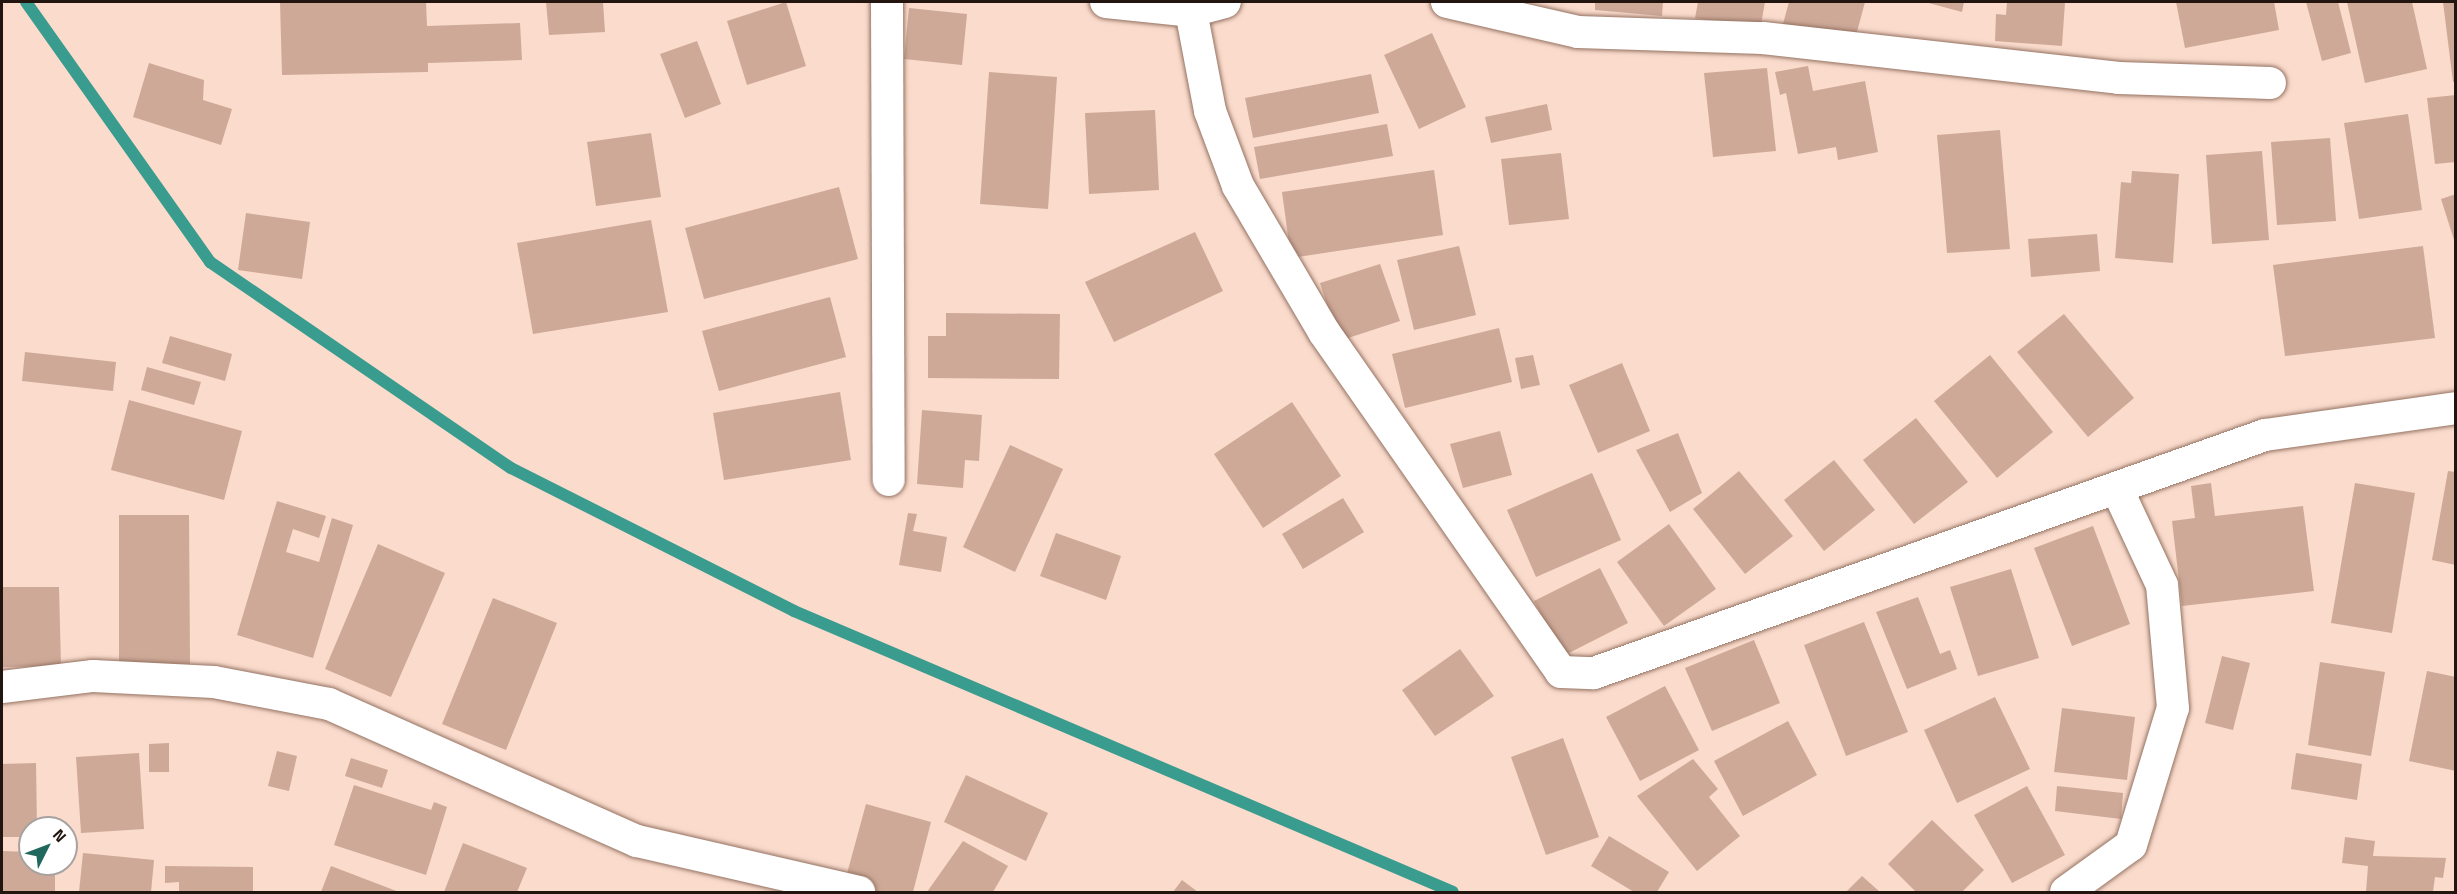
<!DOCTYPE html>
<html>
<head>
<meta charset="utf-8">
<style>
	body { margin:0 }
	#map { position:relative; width:2457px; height:894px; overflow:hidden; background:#fadbcc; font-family:"Titillium Web",sans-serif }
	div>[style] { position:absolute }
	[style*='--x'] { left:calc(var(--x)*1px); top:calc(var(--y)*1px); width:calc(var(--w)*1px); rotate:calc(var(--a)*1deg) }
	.stream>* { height:12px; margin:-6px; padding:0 6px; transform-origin:6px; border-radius:6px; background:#399c8e }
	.building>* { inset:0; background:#cea998 }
	.roads { filter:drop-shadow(0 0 2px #947262) drop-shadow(0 0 2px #947262) }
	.street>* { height:32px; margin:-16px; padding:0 16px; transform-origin:16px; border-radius:16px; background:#fff }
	span { translate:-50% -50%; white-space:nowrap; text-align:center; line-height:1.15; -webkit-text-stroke:5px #fff; paint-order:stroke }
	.frame { position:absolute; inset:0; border:3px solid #22150f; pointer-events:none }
	.north { position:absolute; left:18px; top:816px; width:60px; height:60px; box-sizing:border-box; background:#fff; border:2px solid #a7a19f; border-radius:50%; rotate:48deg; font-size:16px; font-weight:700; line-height:24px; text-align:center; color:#22150f }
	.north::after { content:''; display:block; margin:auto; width:21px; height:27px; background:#20685d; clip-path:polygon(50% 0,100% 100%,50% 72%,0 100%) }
</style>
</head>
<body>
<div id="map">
	<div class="stream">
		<i style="--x:26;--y:2;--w:319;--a:54.7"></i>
		<i style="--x:210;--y:262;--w:365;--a:34.4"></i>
		<i style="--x:511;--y:468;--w:317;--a:26.8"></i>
		<i style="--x:794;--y:611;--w:716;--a:23.09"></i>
	</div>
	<div class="building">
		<i style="clip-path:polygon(280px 2px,426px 2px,427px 26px,520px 23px,522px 60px,428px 63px,428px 72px,282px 75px)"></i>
		<i style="clip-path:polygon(546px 2px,603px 2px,605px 32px,549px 35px)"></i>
		<i style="clip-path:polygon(786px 2px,806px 66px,747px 85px,727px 21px)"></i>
		<i style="clip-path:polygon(1595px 2px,1663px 2px,1662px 16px,1595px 10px)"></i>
		<i style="clip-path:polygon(1698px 2px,1765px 2px,1760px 30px,1695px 18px)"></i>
		<i style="clip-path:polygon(1789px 2px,1865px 2px,1854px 43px,1783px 24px)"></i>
		<i style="clip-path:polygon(1925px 2px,1964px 2px,1962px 12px)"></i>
		<i style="clip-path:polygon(2007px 2px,2065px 2px,2062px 46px,1995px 41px,1996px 14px,2006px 15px)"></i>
		<i style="clip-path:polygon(2176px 2px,2274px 2px,2279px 30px,2185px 48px)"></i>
		<i style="clip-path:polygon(2306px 2px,2338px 2px,2351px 53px,2322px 61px)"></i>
		<i style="clip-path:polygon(2347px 2px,2412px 2px,2427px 69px,2365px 83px)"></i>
		<i style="clip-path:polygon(2443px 2px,2456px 2px,2456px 82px,2453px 82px)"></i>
		<i style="clip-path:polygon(909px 8px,967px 14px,962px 65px,904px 59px)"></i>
		<i style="clip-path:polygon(1432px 33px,1466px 107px,1419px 129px,1384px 55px)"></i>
		<i style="clip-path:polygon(697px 41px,721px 104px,685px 118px,660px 54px)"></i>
		<i style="clip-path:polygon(149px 63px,204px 80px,203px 100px,232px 109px,221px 145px,133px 117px)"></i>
		<i style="clip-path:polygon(1808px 66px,1813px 91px,1865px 81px,1878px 152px,1838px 160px,1836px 147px,1798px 154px,1786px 93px,1780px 95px,1775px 72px)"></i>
		<i style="clip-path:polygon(1767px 68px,1776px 151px,1713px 157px,1704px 73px)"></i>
		<i style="clip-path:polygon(989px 72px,1057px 77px,1048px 209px,980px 204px)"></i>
		<i style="clip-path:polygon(1371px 74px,1379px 113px,1253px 138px,1245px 98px)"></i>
		<i style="clip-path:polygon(2456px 95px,2456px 162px,2435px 164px,2427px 98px)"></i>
		<i style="clip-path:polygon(1547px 104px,1552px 130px,1491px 143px,1485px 117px)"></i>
		<i style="clip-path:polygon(1155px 110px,1159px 190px,1089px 194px,1085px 113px)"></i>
		<i style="clip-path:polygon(2408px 114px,2422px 210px,2359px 219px,2344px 123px)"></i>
		<i style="clip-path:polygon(1387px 124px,1393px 156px,1260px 179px,1254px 147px)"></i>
		<i style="clip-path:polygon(2000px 130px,2010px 249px,1947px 253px,1937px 135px)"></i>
		<i style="clip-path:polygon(651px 133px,661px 197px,596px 206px,587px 142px)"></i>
		<i style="clip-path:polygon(2330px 138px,2336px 221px,2277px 225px,2271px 142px)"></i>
		<i style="clip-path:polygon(2262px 151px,2269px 240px,2212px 244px,2206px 155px)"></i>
		<i style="clip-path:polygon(1561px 153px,1569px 219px,1509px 225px,1501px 159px)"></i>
		<i style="clip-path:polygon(1434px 170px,1443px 235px,1291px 258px,1282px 192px)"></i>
		<i style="clip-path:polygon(2132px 171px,2179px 174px,2173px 263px,2115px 258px,2121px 182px,2131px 183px)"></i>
		<i style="clip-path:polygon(839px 187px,858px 259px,704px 299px,685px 228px)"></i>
		<i style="clip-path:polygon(2456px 194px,2456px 243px,2455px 243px,2441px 199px)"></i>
		<i style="clip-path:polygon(246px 213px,310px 222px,302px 279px,238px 270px)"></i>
		<i style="clip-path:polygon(651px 220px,668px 312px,533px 334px,517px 243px)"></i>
		<i style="clip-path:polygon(1195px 232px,1223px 291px,1114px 342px,1085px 282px)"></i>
		<i style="clip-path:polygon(2097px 234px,2100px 271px,2031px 277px,2028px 239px)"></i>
		<i style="clip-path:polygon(1459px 246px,1476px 315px,1414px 330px,1397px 260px)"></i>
		<i style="clip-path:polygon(2423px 246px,2435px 338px,2285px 356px,2273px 265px)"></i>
		<i style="clip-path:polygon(1380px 264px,1400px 321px,1339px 341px,1320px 283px)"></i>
		<i style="clip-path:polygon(830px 297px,846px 357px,719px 391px,702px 331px)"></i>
		<i style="clip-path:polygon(946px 313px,1060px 314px,1059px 379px,928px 378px,928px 336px,946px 336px)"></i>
		<i style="clip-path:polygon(2064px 314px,2134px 398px,2088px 437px,2017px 352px)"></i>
		<i style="clip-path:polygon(1499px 328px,1512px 382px,1405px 408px,1392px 354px)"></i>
		<i style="clip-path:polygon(170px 336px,232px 354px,225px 381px,162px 363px)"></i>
		<i style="clip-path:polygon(25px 352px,116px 362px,113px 391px,22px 381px)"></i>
		<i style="clip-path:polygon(1533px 355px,1540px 385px,1521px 389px,1515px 358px)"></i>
		<i style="clip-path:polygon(1990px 355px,2053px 432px,1997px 478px,1934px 401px)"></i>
		<i style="clip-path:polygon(1622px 363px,1650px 431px,1598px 453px,1569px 385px)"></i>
		<i style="clip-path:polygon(147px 367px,201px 382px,194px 405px,141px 390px)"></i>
		<i style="clip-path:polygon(840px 392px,851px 460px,724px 480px,713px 413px)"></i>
		<i style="clip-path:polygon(129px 400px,242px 431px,224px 500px,111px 470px)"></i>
		<i style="clip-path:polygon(1292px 402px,1341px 476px,1263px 528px,1214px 454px)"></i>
		<i style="clip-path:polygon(922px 410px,982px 415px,979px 461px,965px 460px,963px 488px,917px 484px)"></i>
		<i style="clip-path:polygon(1916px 418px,1968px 482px,1914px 524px,1863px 460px)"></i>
		<i style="clip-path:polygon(1500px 431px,1512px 475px,1463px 488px,1450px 444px)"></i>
		<i style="clip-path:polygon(1678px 433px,1702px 493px,1670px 512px,1636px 450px)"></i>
		<i style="clip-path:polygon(1010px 445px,1063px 469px,1015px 572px,963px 547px)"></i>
		<i style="clip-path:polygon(1834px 460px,1875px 510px,1824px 551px,1784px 500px)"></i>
		<i style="clip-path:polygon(1739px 471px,1793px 536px,1745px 574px,1693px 509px)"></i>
		<i style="clip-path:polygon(2448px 471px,2456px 472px,2456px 565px,2432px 560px)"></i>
		<i style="clip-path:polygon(1592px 473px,1621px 540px,1536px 577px,1507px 510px)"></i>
		<i style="clip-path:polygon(2211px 483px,2215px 516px,2303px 506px,2314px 591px,2182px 606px,2172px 521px,2195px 518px,2191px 486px)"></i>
		<i style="clip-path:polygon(2355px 483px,2415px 493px,2392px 633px,2331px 623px)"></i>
		<i style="clip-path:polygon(1343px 498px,1364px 532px,1303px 569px,1282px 534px)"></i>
		<i style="clip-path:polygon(277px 501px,326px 516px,319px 538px,293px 529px,286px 552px,319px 562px,332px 518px,353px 525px,313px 658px,237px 635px)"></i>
		<i style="clip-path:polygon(908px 513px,917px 514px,913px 531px,947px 537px,941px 572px,899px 565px)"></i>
		<i style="clip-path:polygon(119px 515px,189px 515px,190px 664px,119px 663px)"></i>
		<i style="clip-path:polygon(1669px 524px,1716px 589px,1664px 626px,1617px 562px)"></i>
		<i style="clip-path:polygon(2093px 526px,2130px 624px,2072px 646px,2034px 548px)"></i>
		<i style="clip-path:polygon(1056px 533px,1121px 556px,1106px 600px,1040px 576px)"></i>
		<i style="clip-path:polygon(378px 544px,445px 573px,391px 697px,325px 669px)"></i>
		<i style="clip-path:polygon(1600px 568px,1628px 623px,1563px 656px,1534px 601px)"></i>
		<i style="clip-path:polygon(2011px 569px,2039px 658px,1978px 676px,1950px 587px)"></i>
		<i style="clip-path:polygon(2px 587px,59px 587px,61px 666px,2px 667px)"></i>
		<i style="clip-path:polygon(1918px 597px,1940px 654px,1950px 650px,1957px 669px,1907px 689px,1876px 612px)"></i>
		<i style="clip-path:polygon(493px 598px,557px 623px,506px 750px,442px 724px)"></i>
		<i style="clip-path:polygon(1864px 622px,1908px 732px,1846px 756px,1804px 645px)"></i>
		<i style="clip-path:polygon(1754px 640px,1780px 703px,1712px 731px,1685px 668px)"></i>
		<i style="clip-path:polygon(1460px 649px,1494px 696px,1435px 736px,1402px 690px)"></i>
		<i style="clip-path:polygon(2222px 656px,2250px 663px,2233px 730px,2205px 723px)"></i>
		<i style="clip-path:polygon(2320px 662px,2385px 672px,2371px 756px,2308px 745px)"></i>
		<i style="clip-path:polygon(2427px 671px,2456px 677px,2456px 771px,2409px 761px)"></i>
		<i style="clip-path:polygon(1665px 686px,1699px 750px,1640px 781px,1606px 717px)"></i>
		<i style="clip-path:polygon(1995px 697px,2030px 769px,1957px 803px,1924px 730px)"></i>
		<i style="clip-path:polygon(2062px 708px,2135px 717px,2127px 780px,2054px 772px)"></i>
		<i style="clip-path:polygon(1788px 721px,1817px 775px,1743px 816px,1714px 761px)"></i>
		<i style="clip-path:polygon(1563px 738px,1599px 837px,1546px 855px,1511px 757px)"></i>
		<i style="clip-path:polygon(169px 743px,169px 772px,149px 772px,149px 744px)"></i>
		<i style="clip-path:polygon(277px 751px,297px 756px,289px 791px,268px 786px)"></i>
		<i style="clip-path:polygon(139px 753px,144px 829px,81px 833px,76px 757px)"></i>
		<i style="clip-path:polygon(2296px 753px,2362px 764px,2357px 800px,2291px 789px)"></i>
		<i style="clip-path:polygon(351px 758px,388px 770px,382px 788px,345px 776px)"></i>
		<i style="clip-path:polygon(1693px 759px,1718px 789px,1709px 797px,1740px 836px,1697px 871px,1637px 796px)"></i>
		<i style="clip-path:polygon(36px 763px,37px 828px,30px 828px,30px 837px,2px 837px,2px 764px)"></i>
		<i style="clip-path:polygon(966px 775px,1048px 813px,1026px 861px,944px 822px)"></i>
		<i style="clip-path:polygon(354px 785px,431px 810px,434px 802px,447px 807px,426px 875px,334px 845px)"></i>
		<i style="clip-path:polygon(2027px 786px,2065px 855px,2012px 883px,1974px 815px)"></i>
		<i style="clip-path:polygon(2057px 786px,2123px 793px,2121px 819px,2055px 811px)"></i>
		<i style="clip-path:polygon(866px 804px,931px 822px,913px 892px,842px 892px)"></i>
		<i style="clip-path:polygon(1932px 820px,1984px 870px,1962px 892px,1916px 892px,1888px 864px)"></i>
		<i style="clip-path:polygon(1609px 836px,1669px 872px,1657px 892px,1634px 892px,1591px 866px)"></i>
		<i style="clip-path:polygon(2345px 837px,2375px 841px,2373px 856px,2446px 858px,2443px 878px,2435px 877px,2433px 892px,2366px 892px,2368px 866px,2342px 863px)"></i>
		<i style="clip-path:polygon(963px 841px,1008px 866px,993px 892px,927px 892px)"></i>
		<i style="clip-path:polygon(463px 843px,527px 868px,517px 892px,444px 892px)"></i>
		<i style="clip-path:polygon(2px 851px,30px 852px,30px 864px,55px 864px,55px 892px,2px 892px)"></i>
		<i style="clip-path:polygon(83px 853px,154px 860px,151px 892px,79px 892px)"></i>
		<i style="clip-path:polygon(165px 866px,253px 867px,253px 892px,179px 892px,179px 882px,165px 883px)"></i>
		<i style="clip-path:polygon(331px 866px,399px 892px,321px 892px)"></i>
		<i style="clip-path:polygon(1862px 876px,1880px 892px,1846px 892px)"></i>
		<i style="clip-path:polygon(1182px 880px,1198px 892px,1173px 892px)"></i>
	</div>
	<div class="roads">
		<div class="street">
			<i style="--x:887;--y:2;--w:478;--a:89.8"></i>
			<i style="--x:1106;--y:2;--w:85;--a:6"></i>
			<i style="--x:1191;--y:11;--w:35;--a:-15"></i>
			<i style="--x:1447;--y:2;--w:134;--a:12.9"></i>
			<i style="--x:1578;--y:32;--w:185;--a:1.9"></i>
			<i style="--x:1763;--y:38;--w:358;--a:6.4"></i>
			<i style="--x:2119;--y:78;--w:151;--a:1.9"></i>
			<i style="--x:1191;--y:11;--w:102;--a:79.2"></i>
			<i style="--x:1210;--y:111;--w:80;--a:69.5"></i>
			<i style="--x:1238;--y:186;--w:169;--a:59.5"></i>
			<i style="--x:1324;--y:332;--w:414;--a:55.1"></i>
			<i style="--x:1561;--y:672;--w:33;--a:2"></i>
			<i style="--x:1594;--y:673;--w:712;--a:-19.53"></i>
			<i style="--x:2265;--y:435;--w:193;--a:-8"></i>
			<i style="--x:2;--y:687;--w:92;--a:-6.9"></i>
			<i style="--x:93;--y:676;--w:121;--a:2.8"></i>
			<i style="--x:214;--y:682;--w:117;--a:10.8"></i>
			<i style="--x:329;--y:704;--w:337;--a:24"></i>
			<i style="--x:637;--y:841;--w:228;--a:12.9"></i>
			<i style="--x:2066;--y:892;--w:80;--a:-35.9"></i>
			<i style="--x:2131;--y:845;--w:143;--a:-73"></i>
			<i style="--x:2173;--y:708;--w:123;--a:-95.1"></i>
			<i style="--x:2162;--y:585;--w:104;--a:-115.1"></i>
		</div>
	</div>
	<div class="frame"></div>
	<div class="north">N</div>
</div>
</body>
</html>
